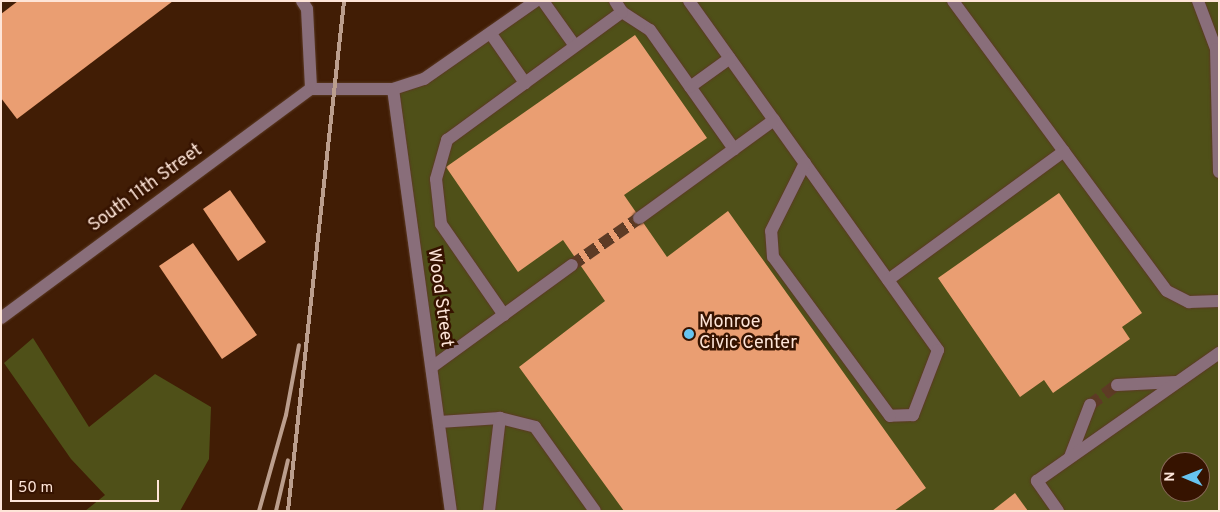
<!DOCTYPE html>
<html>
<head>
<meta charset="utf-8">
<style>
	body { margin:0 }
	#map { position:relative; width:1220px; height:512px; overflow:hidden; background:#411d05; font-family:Overpass,sans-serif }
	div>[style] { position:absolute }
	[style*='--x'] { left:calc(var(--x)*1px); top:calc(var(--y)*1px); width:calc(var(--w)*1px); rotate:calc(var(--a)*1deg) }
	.green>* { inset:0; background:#4f5018 }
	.building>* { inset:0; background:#ea9e72 }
	.minor-tunnel>* { height:12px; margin-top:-6px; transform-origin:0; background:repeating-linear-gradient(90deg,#5d3b25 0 12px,transparent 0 18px) }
	.roads { filter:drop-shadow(0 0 1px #5b3923) drop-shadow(0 0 1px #5b3923) }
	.minor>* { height:12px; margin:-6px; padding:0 6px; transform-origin:6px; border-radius:6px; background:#896e7a }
	.rail>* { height:4px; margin:-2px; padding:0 2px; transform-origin:2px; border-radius:2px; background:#bb9e8d }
	.dots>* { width:14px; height:14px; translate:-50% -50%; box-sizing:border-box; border:2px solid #361300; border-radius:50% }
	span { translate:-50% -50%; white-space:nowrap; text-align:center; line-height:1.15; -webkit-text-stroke:5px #361300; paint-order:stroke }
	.street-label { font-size:18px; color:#fee5d8 }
	.poi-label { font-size:18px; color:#fee5d8 }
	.left { translate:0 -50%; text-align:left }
	.frame { position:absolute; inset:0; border:2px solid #fee5d8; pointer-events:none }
	.north { position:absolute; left:1160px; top:452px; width:50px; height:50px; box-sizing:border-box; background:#361300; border:1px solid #866756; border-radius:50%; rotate:271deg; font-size:14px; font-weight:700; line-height:20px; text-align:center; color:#fee5d8 }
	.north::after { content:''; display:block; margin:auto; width:18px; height:22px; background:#67c4f0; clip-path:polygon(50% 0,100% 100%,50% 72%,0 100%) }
	.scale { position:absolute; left:10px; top:480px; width:149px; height:22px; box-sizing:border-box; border:2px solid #fee5d8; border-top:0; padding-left:6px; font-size:15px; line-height:18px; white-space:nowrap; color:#fee5d8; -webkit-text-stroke:4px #361300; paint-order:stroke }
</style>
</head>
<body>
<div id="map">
	<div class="green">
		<i style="clip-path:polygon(evenodd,536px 1px,1219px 1px,1219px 511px,451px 511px,393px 89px,424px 79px,536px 1px,1170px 462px,1200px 462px,1200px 492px,1170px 492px,1170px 462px)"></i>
		<i style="clip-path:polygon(33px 338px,89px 427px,155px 374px,211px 407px,209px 459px,180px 511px,85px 511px,105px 495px,71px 459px,4px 363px)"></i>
	</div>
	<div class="building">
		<i style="clip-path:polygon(18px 1px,173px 1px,17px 119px,1px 98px,1px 14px)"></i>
		<i style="clip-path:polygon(635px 35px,707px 138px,624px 195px,667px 257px,728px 211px,926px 488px,894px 511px,624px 511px,519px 367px,605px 301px,563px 240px,518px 272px,446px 167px)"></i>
		<i style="clip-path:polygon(230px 190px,266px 242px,238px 261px,203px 209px)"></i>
		<i style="clip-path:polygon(1059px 193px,1142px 313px,1122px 327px,1130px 339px,1053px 393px,1044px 380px,1020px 397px,938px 278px)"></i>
		<i style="clip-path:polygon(193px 243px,257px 335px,222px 359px,159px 266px)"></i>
		<i style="clip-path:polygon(1015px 493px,1028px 511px,992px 511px)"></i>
	</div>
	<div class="minor-tunnel">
		<i style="--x:572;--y:265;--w:82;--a:-35"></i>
		<i style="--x:1090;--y:405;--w:34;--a:-37"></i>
	</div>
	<div class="roads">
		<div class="minor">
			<i style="--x:302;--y:1;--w:9;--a:58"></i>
			<i style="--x:307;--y:9;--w:80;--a:87.1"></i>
			<i style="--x:543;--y:1;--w:55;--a:54.6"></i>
			<i style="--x:689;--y:1;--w:429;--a:54.5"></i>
			<i style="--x:938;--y:350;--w:70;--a:111"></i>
			<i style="--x:913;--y:415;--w:23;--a:178"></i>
			<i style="--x:890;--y:416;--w:197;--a:-126.3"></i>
			<i style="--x:773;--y:257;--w:26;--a:-94"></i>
			<i style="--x:771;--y:231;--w:76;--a:-63.4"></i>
			<i style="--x:953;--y:1;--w:360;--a:53.6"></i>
			<i style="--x:1167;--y:291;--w:25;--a:27"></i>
			<i style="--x:1189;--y:302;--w:30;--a:-2"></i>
			<i style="--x:1198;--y:1;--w:51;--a:69.4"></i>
			<i style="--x:1216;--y:49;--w:123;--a:88.6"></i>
			<i style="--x:622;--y:12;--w:33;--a:33"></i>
			<i style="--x:650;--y:30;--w:146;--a:54.8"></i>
			<i style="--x:491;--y:34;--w:60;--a:55.2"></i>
			<i style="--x:690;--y:87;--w:49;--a:-35.9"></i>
			<i style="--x:311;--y:89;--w:82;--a:0"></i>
			<i style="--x:393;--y:89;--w:33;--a:-18"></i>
			<i style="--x:424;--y:79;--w:136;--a:-34.9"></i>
			<i style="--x:393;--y:89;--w:426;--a:82.2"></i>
			<i style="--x:639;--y:218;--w:167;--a:-36"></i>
			<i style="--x:888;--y:280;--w:218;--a:-36.2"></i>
			<i style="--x:504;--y:315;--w:111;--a:-124.7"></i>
			<i style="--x:441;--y:224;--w:45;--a:-96.3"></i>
			<i style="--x:436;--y:179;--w:41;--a:-74.2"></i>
			<i style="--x:447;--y:140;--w:217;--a:-36.2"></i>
			<i style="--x:622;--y:12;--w:13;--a:-122"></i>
			<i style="--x:1;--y:318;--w:385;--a:-36.5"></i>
			<i style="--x:432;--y:367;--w:173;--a:-36.1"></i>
			<i style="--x:1117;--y:385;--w:59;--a:-2.9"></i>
			<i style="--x:439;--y:422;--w:61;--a:-3.8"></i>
			<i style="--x:500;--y:418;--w:36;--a:14"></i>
			<i style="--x:535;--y:427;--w:103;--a:54.5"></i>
			<i style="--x:1070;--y:457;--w:56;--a:-69"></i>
			<i style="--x:489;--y:511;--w:94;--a:-83.3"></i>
			<i style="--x:1058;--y:511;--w:37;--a:-125"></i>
			<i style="--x:1037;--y:481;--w:223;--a:-35.1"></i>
		</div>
	</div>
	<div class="rail">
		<i style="--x:259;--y:511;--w:100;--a:-74.3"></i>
		<i style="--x:286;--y:415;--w:71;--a:-79.5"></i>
		<i style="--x:276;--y:511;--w:52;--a:-76.8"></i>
		<i style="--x:288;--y:511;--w:513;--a:-83.73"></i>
	</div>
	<div class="dots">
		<i style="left:689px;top:334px;background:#67c4f0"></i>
	</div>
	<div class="street-label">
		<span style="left:146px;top:189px;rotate:-36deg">South 11th Street</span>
		<span style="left:439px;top:298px;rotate:82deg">Wood Street</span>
	</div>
	<div class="poi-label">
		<span class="left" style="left:699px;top:334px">Monroe<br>Civic Center</span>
	</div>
	<div class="frame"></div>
	<div class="north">N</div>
	<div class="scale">50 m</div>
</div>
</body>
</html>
